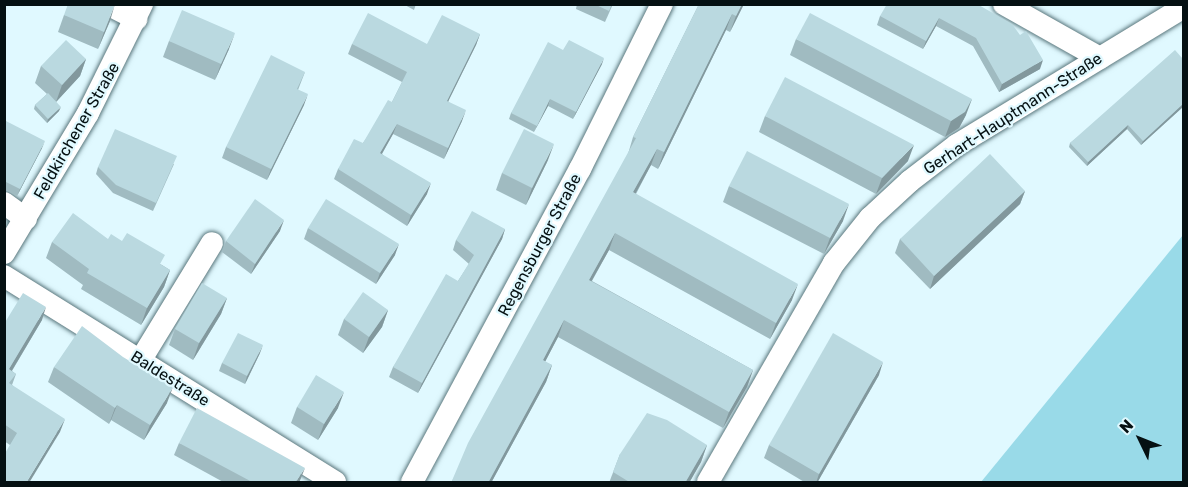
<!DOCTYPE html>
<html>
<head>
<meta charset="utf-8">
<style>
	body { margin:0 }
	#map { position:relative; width:1188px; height:487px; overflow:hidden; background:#e0f9ff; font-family:Rubik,sans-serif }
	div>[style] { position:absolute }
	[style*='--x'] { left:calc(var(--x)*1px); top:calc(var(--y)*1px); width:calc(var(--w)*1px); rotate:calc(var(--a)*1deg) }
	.green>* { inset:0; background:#99dae8 }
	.roads { filter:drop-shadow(0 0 2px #5a777d) drop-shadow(0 0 2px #5a777d) }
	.minor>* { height:22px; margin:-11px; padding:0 11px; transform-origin:11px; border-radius:11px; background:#fff }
	.wall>* { inset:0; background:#a0bbc1 }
	.shaded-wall>* { inset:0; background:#82989d }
	.building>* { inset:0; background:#bad9e0 }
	span { translate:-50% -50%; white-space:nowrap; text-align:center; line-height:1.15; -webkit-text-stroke:4.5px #e0f9ff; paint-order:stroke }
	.street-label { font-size:16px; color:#051012 }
	.frame { position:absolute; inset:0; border:6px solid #051012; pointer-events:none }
	.north { position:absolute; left:1110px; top:409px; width:60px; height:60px; -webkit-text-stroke:4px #e0f9ff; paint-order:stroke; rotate:313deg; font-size:16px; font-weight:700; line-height:24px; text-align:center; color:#051012 }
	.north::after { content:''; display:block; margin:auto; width:21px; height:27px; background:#051012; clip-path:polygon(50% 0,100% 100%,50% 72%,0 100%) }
</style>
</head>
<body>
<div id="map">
	<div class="green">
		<i style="clip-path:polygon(1183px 235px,1183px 482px,981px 482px)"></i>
	</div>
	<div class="roads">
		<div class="minor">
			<i style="--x:107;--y:4;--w:33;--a:27"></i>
			<i style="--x:1004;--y:4;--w:110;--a:29.4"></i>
			<i style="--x:4;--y:203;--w:27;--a:36"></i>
			<i style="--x:4;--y:253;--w:163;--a:-59"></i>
			<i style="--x:88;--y:113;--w:122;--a:-63.6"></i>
			<i style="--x:4;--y:276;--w:390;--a:31.9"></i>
			<i style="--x:140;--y:361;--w:138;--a:-58.6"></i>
			<i style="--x:412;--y:482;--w:355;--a:-61.8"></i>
			<i style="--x:580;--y:169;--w:184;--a:-63.6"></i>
			<i style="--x:708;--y:482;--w:253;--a:-60.1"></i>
			<i style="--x:834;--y:263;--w:58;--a:-51.3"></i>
			<i style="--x:870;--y:218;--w:54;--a:-42.8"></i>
			<i style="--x:910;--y:181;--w:59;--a:-37.5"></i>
			<i style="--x:957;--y:145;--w:266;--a:-31.3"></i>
		</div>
	</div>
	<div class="wall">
		<i style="clip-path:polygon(403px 4px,416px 4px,414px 10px)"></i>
		<i style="clip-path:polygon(577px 4px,613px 4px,605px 22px,576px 9px)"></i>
		<i style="clip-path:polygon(699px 4px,744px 4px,730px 32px,726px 30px,658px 169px,651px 165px,636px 194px,792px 300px,770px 339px,609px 250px,592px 281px,753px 370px,747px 387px,723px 428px,558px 337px,545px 362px,552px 365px,546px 382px,491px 483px,451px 483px,628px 154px,633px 137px)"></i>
		<i style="clip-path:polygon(977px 4px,1040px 69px,999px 92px,973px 46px,936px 26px,923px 49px,877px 25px,880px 16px)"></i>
		<i style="clip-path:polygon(64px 15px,110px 21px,98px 49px,58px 32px)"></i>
		<i style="clip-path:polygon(480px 34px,476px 45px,448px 101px,462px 121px,444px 159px,393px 134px,382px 154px,427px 194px,407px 226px,334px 179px,338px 169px,363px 143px,392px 102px,402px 82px,348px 54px,352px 44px,427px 44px)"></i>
		<i style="clip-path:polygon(796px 39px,966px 115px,959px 128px,945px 137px,790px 55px)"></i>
		<i style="clip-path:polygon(169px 41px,229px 49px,215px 80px,163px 57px)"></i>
		<i style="clip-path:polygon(563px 50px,602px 64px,573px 119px,548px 106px,534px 132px,509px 119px,511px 113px)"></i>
		<i style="clip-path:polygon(1184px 56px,1184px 106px,1141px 145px,1127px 129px,1087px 166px,1069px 147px,1070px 143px)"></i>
		<i style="clip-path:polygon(86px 59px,80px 76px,56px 102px,59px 111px,47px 123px,34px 109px,35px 105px,47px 94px,35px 83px,41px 66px)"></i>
		<i style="clip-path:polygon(305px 72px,298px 90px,304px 105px,267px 180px,222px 158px,226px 147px)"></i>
		<i style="clip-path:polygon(765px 116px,908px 161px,876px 194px,759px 132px)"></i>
		<i style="clip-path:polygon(4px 120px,42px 148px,17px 196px,4px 189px)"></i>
		<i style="clip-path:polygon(548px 160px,526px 205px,496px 190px,502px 173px)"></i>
		<i style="clip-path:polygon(174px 164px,153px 211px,113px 193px,96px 174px,98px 167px)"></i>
		<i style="clip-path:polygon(729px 186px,843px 221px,824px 254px,723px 202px)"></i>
		<i style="clip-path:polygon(1025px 191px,1020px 204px,930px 289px,895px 253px,900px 239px)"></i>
		<i style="clip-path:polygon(308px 228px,395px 255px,376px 284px,304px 239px)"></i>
		<i style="clip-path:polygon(505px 229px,502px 239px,418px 393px,389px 377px,393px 367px,458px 281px,469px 264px,453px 250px,456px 240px)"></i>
		<i style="clip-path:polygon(280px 231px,251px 274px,222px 252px,226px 241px)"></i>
		<i style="clip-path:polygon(108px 239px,162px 265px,170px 270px,164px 287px,141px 325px,81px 289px,83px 285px,46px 258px,52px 242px)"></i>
		<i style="clip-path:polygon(227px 298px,221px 314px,193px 360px,169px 345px,175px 329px)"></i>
		<i style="clip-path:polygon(388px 310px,382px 327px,363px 353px,338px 335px,344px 319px)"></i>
		<i style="clip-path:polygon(42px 320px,12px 371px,16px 374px,12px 385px,60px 432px,10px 445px,4px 441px,4px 324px)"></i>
		<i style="clip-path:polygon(260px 353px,245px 384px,219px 371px,222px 363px)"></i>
		<i style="clip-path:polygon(54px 367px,167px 403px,144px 440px,111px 420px,109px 424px,48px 382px)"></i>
		<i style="clip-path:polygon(879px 375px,817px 483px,806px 483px,764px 458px,769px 445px)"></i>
		<i style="clip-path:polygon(297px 407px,338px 408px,318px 440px,291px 423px)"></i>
		<i style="clip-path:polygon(179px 443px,300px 481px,299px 483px,225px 483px,174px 455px)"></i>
		<i style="clip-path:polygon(707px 445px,701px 462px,689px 483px,609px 483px,620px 454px)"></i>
	</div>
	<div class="shaded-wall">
		<i style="clip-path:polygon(115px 4px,110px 21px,98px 49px,104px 32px)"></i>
		<i style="clip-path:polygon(742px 4px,744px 4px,730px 32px,736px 16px)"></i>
		<i style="clip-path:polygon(732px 14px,726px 30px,658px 169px,664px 152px)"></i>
		<i style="clip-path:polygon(939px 18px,936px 26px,923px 49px,926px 41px)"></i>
		<i style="clip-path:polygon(235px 33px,229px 49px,215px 80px,221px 64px)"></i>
		<i style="clip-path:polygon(480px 34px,476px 45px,443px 112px,447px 101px)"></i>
		<i style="clip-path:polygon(604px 58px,602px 64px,573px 119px,576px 112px)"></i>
		<i style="clip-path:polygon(86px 59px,80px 76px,56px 102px,62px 85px)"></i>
		<i style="clip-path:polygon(1043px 60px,1040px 69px,999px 92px,1002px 84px)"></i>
		<i style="clip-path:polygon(308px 94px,304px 105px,267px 180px,271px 169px)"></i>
		<i style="clip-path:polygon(550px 99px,548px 106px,534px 132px,537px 126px)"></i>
		<i style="clip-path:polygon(972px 99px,966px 115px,959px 128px,945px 137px,951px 121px)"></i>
		<i style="clip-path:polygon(1184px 103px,1184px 106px,1141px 145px,1143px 141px)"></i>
		<i style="clip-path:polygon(61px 107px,59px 111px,47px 123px,48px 119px)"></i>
		<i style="clip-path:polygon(466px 110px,462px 121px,444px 159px,448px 148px)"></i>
		<i style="clip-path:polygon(397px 124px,393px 134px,376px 164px,380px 153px)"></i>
		<i style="clip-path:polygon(1128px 125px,1127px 129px,1087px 166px,1088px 162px)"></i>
		<i style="clip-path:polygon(45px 141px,42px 148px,17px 196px,20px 189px)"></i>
		<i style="clip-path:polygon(554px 144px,548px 160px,526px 205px,532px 188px)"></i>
		<i style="clip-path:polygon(914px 145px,908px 161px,876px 194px,882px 178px)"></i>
		<i style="clip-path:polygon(657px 149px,651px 165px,627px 209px,633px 192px)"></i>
		<i style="clip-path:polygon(431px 183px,427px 194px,407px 226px,411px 215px)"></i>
		<i style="clip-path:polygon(1025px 191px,1020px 204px,930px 289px,934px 276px)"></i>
		<i style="clip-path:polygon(849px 204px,843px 221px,824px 254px,830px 238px)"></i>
		<i style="clip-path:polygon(284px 220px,280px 231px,251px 274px,255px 264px)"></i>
		<i style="clip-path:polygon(505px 229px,502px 239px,418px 393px,422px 383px)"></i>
		<i style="clip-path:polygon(615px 233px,609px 250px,583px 296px,589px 280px)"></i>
		<i style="clip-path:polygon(399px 244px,395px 255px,376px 284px,380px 273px)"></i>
		<i style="clip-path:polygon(170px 270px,164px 287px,141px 325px,147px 308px)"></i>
		<i style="clip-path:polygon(798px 284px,792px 300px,770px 339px,776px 323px)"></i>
		<i style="clip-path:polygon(227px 298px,221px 314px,193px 360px,199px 343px)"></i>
		<i style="clip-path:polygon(46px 307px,42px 320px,5px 382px,9px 369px)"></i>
		<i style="clip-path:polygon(388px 310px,382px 327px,363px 353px,369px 337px)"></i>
		<i style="clip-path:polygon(564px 320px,558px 337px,537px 377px,543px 360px)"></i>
		<i style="clip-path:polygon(263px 345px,260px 353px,245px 384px,247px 376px)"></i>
		<i style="clip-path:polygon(883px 362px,879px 375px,817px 483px,816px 483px,819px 474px)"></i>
		<i style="clip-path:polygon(552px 365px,546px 382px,491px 483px,488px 483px)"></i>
		<i style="clip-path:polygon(753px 370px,747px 387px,723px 428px,729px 412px)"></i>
		<i style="clip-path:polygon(173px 387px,167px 403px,144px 440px,150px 425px)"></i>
		<i style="clip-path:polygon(344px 392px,338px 408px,318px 440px,324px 424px)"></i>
		<i style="clip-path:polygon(117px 405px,111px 420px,109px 424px,115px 408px)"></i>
		<i style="clip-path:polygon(65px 419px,60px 432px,29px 483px,26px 483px)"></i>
		<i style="clip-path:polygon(707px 445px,701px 462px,689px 483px,685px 483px)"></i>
		<i style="clip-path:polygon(305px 468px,299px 483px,295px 483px)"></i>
	</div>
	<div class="building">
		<i style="clip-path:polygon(68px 4px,115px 4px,104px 32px,64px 15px)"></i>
		<i style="clip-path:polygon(594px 4px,612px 4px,609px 11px)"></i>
		<i style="clip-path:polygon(699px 4px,742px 4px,736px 16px,732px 14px,664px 152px,657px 149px,633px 192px,798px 284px,776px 323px,615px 233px,589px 280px,753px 370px,729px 412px,564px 320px,543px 360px,552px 365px,488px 483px,451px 483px,468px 443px,636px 138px,633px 137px)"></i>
		<i style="clip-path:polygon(887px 4px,977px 4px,1012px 24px,1020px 35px,1026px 31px,1043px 60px,1002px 84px,976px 38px,939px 18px,926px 41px,880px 16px)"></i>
		<i style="clip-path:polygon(182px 10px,235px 33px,221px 64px,169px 41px)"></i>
		<i style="clip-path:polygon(368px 13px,427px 44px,442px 15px,480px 34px,447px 101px,466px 110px,448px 148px,397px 124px,380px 153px,431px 183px,411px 215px,338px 169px,354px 139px,363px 143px,388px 100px,392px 102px,407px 72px,352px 44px)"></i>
		<i style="clip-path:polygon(810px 13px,972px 99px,965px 112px,951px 121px,796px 39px)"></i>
		<i style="clip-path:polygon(66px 40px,86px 59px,62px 85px,41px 66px)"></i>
		<i style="clip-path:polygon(569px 40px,604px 58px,576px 112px,550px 99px,537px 126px,511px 113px,548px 42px,563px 50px)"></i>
		<i style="clip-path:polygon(1175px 50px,1182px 58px,1184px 56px,1184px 103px,1143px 141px,1128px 125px,1088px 162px,1070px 143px)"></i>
		<i style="clip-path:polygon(271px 55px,305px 72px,297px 89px,308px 94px,271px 169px,226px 147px)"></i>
		<i style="clip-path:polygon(785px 77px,914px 145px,882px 178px,765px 116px)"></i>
		<i style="clip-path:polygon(48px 93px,61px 107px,48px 119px,35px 105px)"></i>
		<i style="clip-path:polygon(4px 120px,45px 141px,20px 189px,4px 181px)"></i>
		<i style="clip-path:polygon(115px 129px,177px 156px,156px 203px,116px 185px,98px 167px)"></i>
		<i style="clip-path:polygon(524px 129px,554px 144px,532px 188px,502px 173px)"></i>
		<i style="clip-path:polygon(747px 151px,849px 204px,830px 238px,729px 186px)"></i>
		<i style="clip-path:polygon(990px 154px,1025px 191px,934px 276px,900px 239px)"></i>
		<i style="clip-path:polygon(255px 199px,284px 220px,255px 264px,226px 241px)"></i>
		<i style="clip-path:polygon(326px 199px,399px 244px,380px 273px,308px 228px)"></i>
		<i style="clip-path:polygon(472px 211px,505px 229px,422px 383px,393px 367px,446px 274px,458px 281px,474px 255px,456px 240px)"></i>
		<i style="clip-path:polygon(73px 213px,108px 239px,111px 234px,122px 241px,127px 233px,165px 255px,160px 264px,170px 270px,147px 308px,87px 273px,89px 269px,52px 242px)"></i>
		<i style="clip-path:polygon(202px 283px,227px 298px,199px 343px,175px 329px)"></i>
		<i style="clip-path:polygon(363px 292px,388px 310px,369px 337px,344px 319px)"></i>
		<i style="clip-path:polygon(23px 293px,46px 307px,9px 369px,16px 374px,9px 383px,65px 419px,26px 483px,4px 483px,4px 455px,17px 433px,4px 424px,4px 324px)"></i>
		<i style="clip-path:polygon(82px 326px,123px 357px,173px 387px,150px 425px,117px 405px,115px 408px,54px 367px)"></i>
		<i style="clip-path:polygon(238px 333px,263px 345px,247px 376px,222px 363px)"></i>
		<i style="clip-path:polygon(833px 333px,883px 362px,819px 474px,769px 445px)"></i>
		<i style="clip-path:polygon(316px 375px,344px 392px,324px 424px,297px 407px)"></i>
		<i style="clip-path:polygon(197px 408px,305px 468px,295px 483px,254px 483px,179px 443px)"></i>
		<i style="clip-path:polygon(647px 413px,667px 420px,707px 445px,685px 483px,631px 483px,613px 472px,620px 454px)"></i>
	</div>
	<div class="street-label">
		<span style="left:1013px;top:114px;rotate:-33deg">Gerhart-Hauptmann-Straße</span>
		<span style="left:77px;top:131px;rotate:-60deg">Feldkirchener Straße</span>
		<span style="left:540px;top:245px;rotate:-62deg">Regensburger Straße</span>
		<span style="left:170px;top:379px;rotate:32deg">Baldestraße</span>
	</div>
	<div class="frame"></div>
	<div class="north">N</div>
</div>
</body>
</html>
